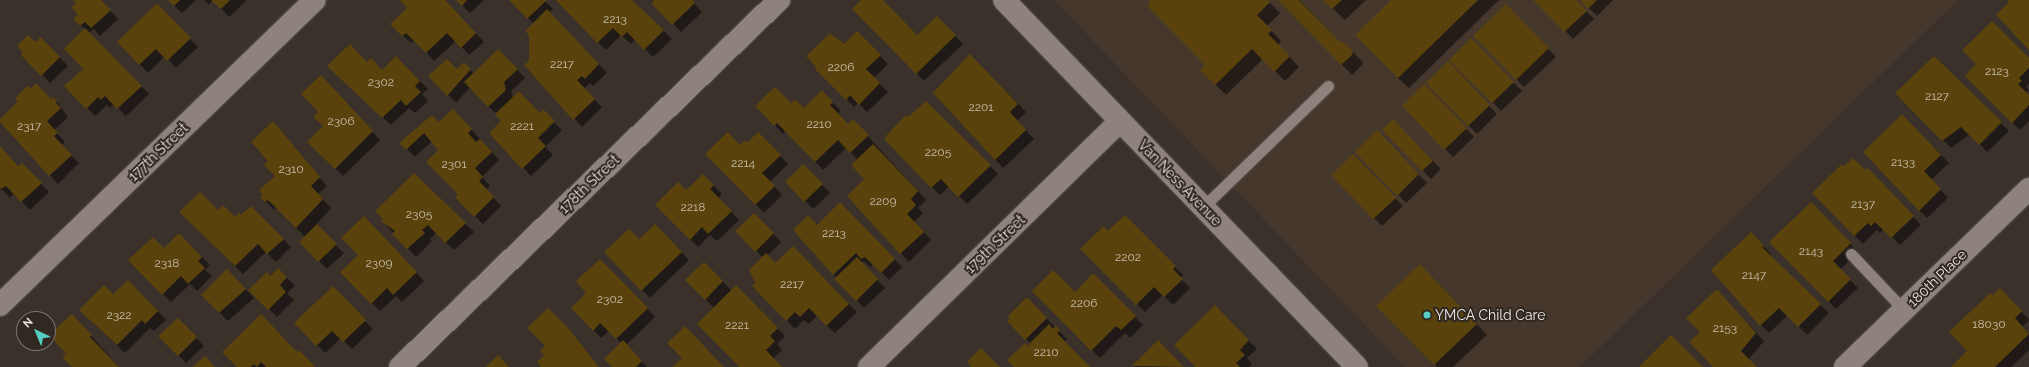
<!DOCTYPE html>
<html>
<head>
<meta charset="utf-8">
<style>
	body { margin:0 }
	#map { position:relative; width:2029px; height:367px; overflow:hidden; background:#3a312b; font-family:Raleway,sans-serif }
	div>[style] { position:absolute }
	[style*='--x'] { left:calc(var(--x)*1px); top:calc(var(--y)*1px); width:calc(var(--w)*1px); rotate:calc(var(--a)*1deg) }
	.built>* { inset:0; background:#45372c }
	.shadow>* { inset:0; background:#0007 }
	.building>* { inset:0; background:#5a420c }
	.roads { filter:drop-shadow(0 0 1px #564f4a) drop-shadow(0 0 1px #564f4a) }
	.service>* { height:11px; margin:-5.5px; padding:0 5.5px; transform-origin:5.5px; border-radius:5.5px; background:#8e837c }
	.minor>* { height:22px; margin:-11px; padding:0 11px; transform-origin:11px; border-radius:11px; background:#8e837c }
	.secondary>* { height:22px; margin:-11px; padding:0 11px; transform-origin:11px; border-radius:11px; background:#8e837c }
	.dots>* { width:11px; height:11px; translate:-50% -50%; box-sizing:border-box; border:2px solid #302821; border-radius:50% }
	span { translate:-50% -50%; white-space:nowrap; text-align:center; line-height:1.15; -webkit-text-stroke:4px #302821; paint-order:stroke }
	.number-label { font-size:12px; color:#c8bead }
	.number-label span { -webkit-text-stroke-width:0 }
	.street-label { font-size:14px; color:#ede7e3 }
	.poi-label { font-size:14px; color:#ede7e3 }
	.left { translate:0 -50%; text-align:left }
	.north { position:absolute; left:16px; top:311px; width:40px; height:40px; box-sizing:border-box; background:#302821; border:1px solid #7c746f; border-radius:50%; rotate:316deg; font-size:11px; font-weight:700; line-height:16px; text-align:center; color:#ede7e3 }
	.north::after { content:''; display:block; margin:auto; width:14px; height:18px; background:#57cec1; clip-path:polygon(50% 0,100% 100%,50% 72%,0 100%) }
</style>
</head>
<body>
<div id="map">
	<div class="built">
		<i style="clip-path:polygon(1054px 0,1958px 0,1580px 367px,1405px 367px)"></i>
	</div>
	<div class="shadow">
		<i style="clip-path:polygon(75px 0,100px 0,118px 19px,100px 36px,94px 29px,89px 33px,149px 94px,126px 116px,114px 104px,110px 108px,107px 105px,95px 116px,66px 86px,84px 69px,85px 30px,75px 19px,80px 15px)"></i>
		<i style="clip-path:polygon(169px 0,196px 0,182px 13px)"></i>
		<i style="clip-path:polygon(204px 0,247px 0,229px 17px,213px 0,209px 5px)"></i>
		<i style="clip-path:polygon(401px 0,444px 0,484px 42px,469px 55px,456px 41px,434px 61px,415px 40px,411px 43px,391px 24px,409px 8px)"></i>
		<i style="clip-path:polygon(457px 0,484px 0,470px 13px)"></i>
		<i style="clip-path:polygon(510px 0,544px 0,553px 9px,549px 13px,607px 73px,593px 86px,590px 83px,584px 89px,602px 107px,582px 127px,526px 65px,530px 61px,533px 23px)"></i>
		<i style="clip-path:polygon(557px 0,632px 0,672px 39px,653px 57px,635px 40px,631px 44px,621px 35px,606px 50px)"></i>
		<i style="clip-path:polygon(651px 0,691px 0,702px 12px,681px 32px)"></i>
		<i style="clip-path:polygon(863px 0,881px 0,917px 37px,937px 17px,963px 44px,924px 81px,854px 9px)"></i>
		<i style="clip-path:polygon(1150px 0,1267px 0,1280px 13px,1267px 26px,1281px 41px,1278px 45px,1299px 67px,1285px 81px,1263px 59px,1226px 95px,1201px 70px,1206px 65px)"></i>
		<i style="clip-path:polygon(1279px 0,1300px 0,1341px 44px,1343px 42px,1363px 62px,1362px 65px,1352px 75px)"></i>
		<i style="clip-path:polygon(1324px 0,1366px 0,1345px 20px)"></i>
		<i style="clip-path:polygon(1393px 0,1499px 0,1409px 88px,1398px 78px)"></i>
		<i style="clip-path:polygon(1535px 0,1575px 0,1594px 19px,1573px 39px)"></i>
		<i style="clip-path:polygon(1581px 0,1613px 0,1597px 16px)"></i>
		<i style="clip-path:polygon(157px 4px,198px 47px,176px 68px,165px 56px,148px 73px,118px 42px)"></i>
		<i style="clip-path:polygon(1506px 5px,1556px 57px,1524px 87px,1474px 36px)"></i>
		<i style="clip-path:polygon(857px 33px,888px 64px,874px 78px,888px 92px,867px 112px,858px 103px,854px 107px,816px 69px)"></i>
		<i style="clip-path:polygon(41px 38px,68px 66px,50px 83px,23px 55px)"></i>
		<i style="clip-path:polygon(1471px 40px,1522px 91px,1501px 111px,1451px 60px)"></i>
		<i style="clip-path:polygon(498px 50px,525px 78px,511px 91px,513px 98px,540px 114px,543px 111px,562px 130px,545px 147px,553px 155px,531px 176px,490px 133px,503px 121px,470px 87px,456px 103px,430px 76px,457px 70px,464px 64px,474px 74px)"></i>
		<i style="clip-path:polygon(970px 55px,1026px 112px,1017px 121px,1034px 139px,1003px 168px,934px 93px)"></i>
		<i style="clip-path:polygon(396px 57px,428px 89px,422px 94px,428px 101px,415px 113px,409px 108px,391px 125px,337px 74px,367px 63px,382px 71px)"></i>
		<i style="clip-path:polygon(1934px 57px,2009px 131px,1987px 152px,1970px 134px,1951px 148px,1897px 93px)"></i>
		<i style="clip-path:polygon(2029px 60px,2029px 84px,2026px 87px,2029px 90px,2026px 93px,2029px 96px,2029px 121px,2020px 130px,1966px 76px)"></i>
		<i style="clip-path:polygon(1448px 63px,1497px 114px,1477px 134px,1427px 83px)"></i>
		<i style="clip-path:polygon(321px 76px,380px 140px,343px 176px,309px 142px,324px 126px,320px 112px)"></i>
		<i style="clip-path:polygon(1424px 86px,1474px 137px,1453px 157px,1403px 106px)"></i>
		<i style="clip-path:polygon(31px 90px,51px 100px,54px 98px,68px 117px,54px 130px,65px 142px,61px 145px,79px 163px,58px 184px,0 120px)"></i>
		<i style="clip-path:polygon(822px 92px,841px 111px,837px 114px,848px 125px,853px 120px,926px 200px,918px 208px,923px 213px,914px 222px,931px 240px,909px 262px,848px 196px,866px 179px,858px 160px,846px 148px,823px 170px,786px 131px,783px 134px,757px 106px,791px 104px,804px 109px)"></i>
		<i style="clip-path:polygon(926px 102px,998px 174px,967px 204px,949px 186px,940px 195px,886px 140px)"></i>
		<i style="clip-path:polygon(1902px 116px,1949px 163px,1931px 180px,1948px 198px,1927px 218px,1919px 210px)"></i>
		<i style="clip-path:polygon(461px 118px,499px 160px,482px 177px,490px 186px,486px 190px,501px 206px,483px 224px,456px 197px,459px 194px,440px 150px,432px 141px,415px 157px,401px 143px,439px 123px)"></i>
		<i style="clip-path:polygon(1393px 121px,1441px 169px,1431px 179px,1383px 130px)"></i>
		<i style="clip-path:polygon(273px 123px,327px 186px,318px 194px,331px 208px,316px 225px,344px 253px,327px 269px,300px 242px,305px 237px,277px 207px,274px 210px,262px 197px,276px 176px,270px 161px)"></i>
		<i style="clip-path:polygon(1377px 132px,1427px 183px,1406px 203px,1356px 152px)"></i>
		<i style="clip-path:polygon(758px 133px,788px 164px,770px 182px,782px 195px,764px 213px,706px 154px,748px 144px)"></i>
		<i style="clip-path:polygon(0 147px,19px 167px,22px 164px,49px 192px,30px 210px,14px 193px,10px 198px,2px 189px,0 191px)"></i>
		<i style="clip-path:polygon(1353px 155px,1403px 206px,1382px 226px,1332px 175px)"></i>
		<i style="clip-path:polygon(803px 165px,830px 193px,813px 209px,786px 182px)"></i>
		<i style="clip-path:polygon(1844px 168px,1866px 172px,1876px 177px,1921px 225px,1900px 245px,1884px 229px,1880px 233px,1877px 230px,1863px 244px,1814px 193px)"></i>
		<i style="clip-path:polygon(414px 175px,474px 232px,454px 250px,436px 233px,430px 239px,432px 241px,416px 257px,382px 221px)"></i>
		<i style="clip-path:polygon(703px 175px,722px 194px,718px 198px,739px 220px,717px 241px,710px 235px,698px 247px,656px 205px,686px 191px)"></i>
		<i style="clip-path:polygon(840px 203px,902px 267px,889px 280px,874px 264px,870px 267px,864px 261px,861px 263px,885px 288px,864px 308px,836px 279px,837px 278px,794px 230px,817px 226px)"></i>
		<i style="clip-path:polygon(1811px 203px,1858px 252px,1840px 270px,1858px 288px,1836px 309px,1771px 242px)"></i>
		<i style="clip-path:polygon(251px 207px,291px 247px,276px 262px,266px 252px,243px 274px,180px 212px,218px 211px,235px 218px,242px 216px)"></i>
		<i style="clip-path:polygon(754px 214px,781px 242px,767px 256px,775px 264px,793px 247px,857px 312px,835px 333px,817px 316px,809px 324px,804px 320px,795px 329px,753px 286px,763px 258px,737px 231px)"></i>
		<i style="clip-path:polygon(1125px 216px,1183px 275px,1180px 278px,1190px 288px,1173px 305px,1163px 295px,1145px 312px,1081px 249px,1108px 232px)"></i>
		<i style="clip-path:polygon(372px 225px,424px 281px,402px 302px,396px 296px,380px 311px,341px 272px,359px 255px)"></i>
		<i style="clip-path:polygon(655px 225px,689px 260px,650px 298px,605px 252px,639px 240px)"></i>
		<i style="clip-path:polygon(1751px 233px,1771px 254px,1770px 256px,1829px 313px,1807px 335px,1788px 315px,1769px 333px,1761px 325px)"></i>
		<i style="clip-path:polygon(179px 234px,210px 265px,205px 270px,212px 276px,197px 291px,190px 284px,171px 302px,130px 260px,164px 249px)"></i>
		<i style="clip-path:polygon(600px 260px,655px 317px,626px 345px,647px 367px,613px 367px,621px 343px,609px 331px,601px 338px,572px 308px,588px 293px)"></i>
		<i style="clip-path:polygon(704px 263px,732px 291px,736px 286px,785px 336px,777px 344px,782px 350px,773px 359px,781px 367px,739px 367px,698px 324px,714px 308px,687px 280px)"></i>
		<i style="clip-path:polygon(278px 269px,295px 286px,287px 293px,294px 300px,277px 317px,250px 290px)"></i>
		<i style="clip-path:polygon(227px 270px,254px 298px,228px 321px,202px 295px)"></i>
		<i style="clip-path:polygon(1093px 275px,1143px 325px,1130px 338px,1125px 333px,1100px 358px,1033px 291px,1075px 293px)"></i>
		<i style="clip-path:polygon(1431px 276px,1487px 335px,1453px 367px,1437px 367px,1378px 306px)"></i>
		<i style="clip-path:polygon(128px 281px,166px 320px,154px 331px,150px 328px,125px 353px,88px 318px)"></i>
		<i style="clip-path:polygon(333px 287px,373px 329px,352px 349px,341px 338px,325px 353px,295px 323px)"></i>
		<i style="clip-path:polygon(1993px 297px,2008px 297px,2029px 320px,2022px 327px,2029px 334px,2029px 350px,2011px 367px,1952px 367px,1968px 351px)"></i>
		<i style="clip-path:polygon(1027px 299px,1054px 326px,1053px 330px,1056px 328px,1067px 339px,1064px 342px,1089px 367px,1015px 367px,1031px 344px,1008px 321px)"></i>
		<i style="clip-path:polygon(1725px 299px,1764px 341px,1748px 360px,1755px 367px,1715px 367px,1701px 332px)"></i>
		<i style="clip-path:polygon(1215px 307px,1257px 349px,1247px 358px,1252px 364px,1249px 367px,1196px 367px)"></i>
		<i style="clip-path:polygon(178px 319px,204px 346px,186px 363px,160px 336px)"></i>
		<i style="clip-path:polygon(80px 323px,119px 367px,73px 367px)"></i>
		<i style="clip-path:polygon(1158px 341px,1183px 367px,1134px 367px)"></i>
		<i style="clip-path:polygon(297px 353px,314px 367px,238px 367px)"></i>
	</div>
	<div class="building">
		<i style="clip-path:polygon(73px 0,101px 0,111px 10px,91px 28px,85px 22px,80px 26px,73px 19px,78px 15px,71px 7px,76px 3px)"></i>
		<i style="clip-path:polygon(168px 0,180px 0,174px 6px)"></i>
		<i style="clip-path:polygon(211px 0,230px 0,221px 9px)"></i>
		<i style="clip-path:polygon(400px 0,445px 0,476px 33px,461px 48px,447px 33px,426px 53px,406px 33px,402px 36px,390px 24px,407px 8px)"></i>
		<i style="clip-path:polygon(456px 0,467px 0,462px 6px)"></i>
		<i style="clip-path:polygon(509px 0,547px 0,527px 19px)"></i>
		<i style="clip-path:polygon(556px 0,632px 0,664px 30px,644px 50px,627px 32px,622px 37px,613px 28px,597px 43px)"></i>
		<i style="clip-path:polygon(653px 0,692px 0,695px 3px,672px 25px,652px 4px)"></i>
		<i style="clip-path:polygon(861px 0,883px 0,917px 35px,937px 16px,956px 35px,916px 74px,852px 9px)"></i>
		<i style="clip-path:polygon(1148px 0,1268px 0,1270px 2px,1257px 15px,1272px 30px,1268px 34px,1290px 56px,1274px 72px,1252px 49px,1215px 85px,1200px 70px,1205px 65px,1147px 6px,1151px 3px)"></i>
		<i style="clip-path:polygon(1278px 0,1299px 0,1341px 43px,1343px 41px,1353px 51px,1352px 55px,1341px 65px)"></i>
		<i style="clip-path:polygon(1323px 0,1342px 0,1332px 9px)"></i>
		<i style="clip-path:polygon(1391px 0,1478px 0,1398px 78px,1355px 35px)"></i>
		<i style="clip-path:polygon(1533px 0,1576px 0,1587px 11px,1564px 32px)"></i>
		<i style="clip-path:polygon(1580px 0,1597px 0,1588px 9px)"></i>
		<i style="clip-path:polygon(2007px 0,2029px 0,2029px 50px,1996px 15px,2009px 2px)"></i>
		<i style="clip-path:polygon(157px 3px,191px 38px,167px 61px,156px 49px,139px 65px,117px 42px)"></i>
		<i style="clip-path:polygon(1506px 4px,1549px 48px,1516px 80px,1473px 36px)"></i>
		<i style="clip-path:polygon(547px 9px,599px 64px,585px 79px,582px 76px,577px 80px,595px 99px,573px 120px,524px 65px,529px 61px,529px 35px,525px 31px)"></i>
		<i style="clip-path:polygon(1992px 21px,2029px 58px,2029px 68px,2019px 78px,2022px 81px,2018px 84px,2029px 95px,2029px 105px,2012px 123px,1965px 76px,1976px 64px,1962px 50px)"></i>
		<i style="clip-path:polygon(85px 28px,142px 86px,117px 109px,105px 96px,101px 100px,98px 97px,86px 109px,64px 86px,83px 69px,64px 49px)"></i>
		<i style="clip-path:polygon(857px 31px,881px 55px,866px 69px,880px 83px,859px 105px,850px 95px,846px 100px,815px 69px,816px 67px,806px 56px,830px 33px,844px 44px)"></i>
		<i style="clip-path:polygon(28px 35px,35px 42px,41px 37px,60px 57px,41px 76px,21px 55px,23px 53px,17px 46px)"></i>
		<i style="clip-path:polygon(1471px 38px,1514px 82px,1492px 103px,1449px 60px)"></i>
		<i style="clip-path:polygon(350px 44px,367px 62px,371px 58px,382px 70px,396px 56px,420px 81px,415px 86px,421px 92px,406px 106px,401px 100px,382px 118px,327px 66px)"></i>
		<i style="clip-path:polygon(498px 49px,518px 69px,504px 82px,506px 90px,488px 107px,464px 82px)"></i>
		<i style="clip-path:polygon(970px 54px,1018px 104px,1010px 112px,1026px 130px,995px 160px,933px 93px)"></i>
		<i style="clip-path:polygon(1934px 56px,2002px 122px,1979px 145px,1961px 127px,1942px 141px,1895px 93px)"></i>
		<i style="clip-path:polygon(447px 59px,457px 69px,464px 62px,471px 69px,447px 96px,428px 76px)"></i>
		<i style="clip-path:polygon(1448px 61px,1490px 105px,1468px 126px,1426px 83px)"></i>
		<i style="clip-path:polygon(321px 75px,373px 131px,335px 169px,307px 142px,323px 126px,313px 117px,318px 112px,301px 94px)"></i>
		<i style="clip-path:polygon(36px 83px,51px 99px,54px 97px,57px 101px,56px 103px,61px 108px,47px 121px,58px 133px,54px 136px,72px 155px,49px 176px,0 122px,0 119px,18px 101px,15px 98px,28px 86px,31px 88px)"></i>
		<i style="clip-path:polygon(1424px 84px,1467px 128px,1444px 150px,1402px 106px)"></i>
		<i style="clip-path:polygon(775px 87px,791px 103px,795px 99px,804px 108px,822px 90px,833px 102px,830px 105px,848px 124px,853px 119px,869px 135px,850px 153px,838px 140px,815px 162px,777px 123px,774px 126px,755px 106px)"></i>
		<i style="clip-path:polygon(519px 91px,540px 113px,543px 109px,555px 121px,538px 138px,546px 146px,522px 169px,489px 133px,501px 121px,495px 114px)"></i>
		<i style="clip-path:polygon(926px 101px,991px 165px,958px 197px,941px 179px,931px 188px,885px 140px,885px 137px,906px 115px,908px 117px)"></i>
		<i style="clip-path:polygon(453px 109px,472px 129px,468px 133px,476px 142px,480px 139px,492px 152px,475px 168px,483px 177px,479px 181px,494px 197px,474px 217px,455px 197px,458px 194px,426px 162px,438px 150px,424px 133px,406px 150px,399px 143px,432px 115px,439px 122px)"></i>
		<i style="clip-path:polygon(1902px 114px,1941px 155px,1924px 171px,1941px 189px,1919px 211px,1863px 152px)"></i>
		<i style="clip-path:polygon(1393px 119px,1433px 161px,1422px 171px,1382px 130px)"></i>
		<i style="clip-path:polygon(273px 121px,320px 177px,311px 186px,323px 199px,296px 228px,268px 200px,265px 202px,260px 197px,263px 194px,259px 190px,275px 176px,264px 165px,268px 161px,251px 142px)"></i>
		<i style="clip-path:polygon(1377px 130px,1419px 174px,1397px 196px,1355px 152px)"></i>
		<i style="clip-path:polygon(728px 132px,740px 145px,745px 140px,748px 142px,758px 132px,781px 155px,762px 173px,775px 186px,755px 205px,705px 154px)"></i>
		<i style="clip-path:polygon(873px 144px,918px 191px,911px 199px,916px 205px,907px 214px,924px 232px,900px 254px,847px 196px,864px 179px,851px 165px)"></i>
		<i style="clip-path:polygon(0 146px,18px 166px,22px 163px,42px 183px,21px 202px,6px 186px,0 189px)"></i>
		<i style="clip-path:polygon(1353px 154px,1396px 198px,1373px 219px,1331px 175px)"></i>
		<i style="clip-path:polygon(1853px 158px,1865px 170px,1868px 168px,1914px 216px,1891px 238px,1875px 222px,1871px 226px,1868px 223px,1854px 236px,1812px 193px,1842px 164px,1844px 166px)"></i>
		<i style="clip-path:polygon(803px 164px,823px 184px,804px 202px,785px 182px)"></i>
		<i style="clip-path:polygon(414px 173px,466px 223px,445px 243px,428px 225px,422px 230px,425px 233px,407px 249px,392px 234px,395px 231px,380px 221px,383px 219px,375px 211px)"></i>
		<i style="clip-path:polygon(703px 174px,714px 185px,710px 189px,732px 211px,708px 234px,702px 227px,690px 240px,655px 205px,678px 182px,686px 190px)"></i>
		<i style="clip-path:polygon(200px 192px,218px 210px,223px 205px,235px 217px,239px 213px,241px 215px,251px 206px,284px 239px,267px 254px,258px 244px,235px 266px,179px 212px)"></i>
		<i style="clip-path:polygon(840px 202px,895px 259px,881px 273px,865px 257px,861px 259px,856px 253px,833px 275px,793px 230px,808px 215px,817px 225px)"></i>
		<i style="clip-path:polygon(1811px 202px,1851px 243px,1833px 261px,1851px 279px,1828px 302px,1769px 242px)"></i>
		<i style="clip-path:polygon(754px 213px,774px 233px,755px 252px,735px 231px)"></i>
		<i style="clip-path:polygon(1125px 215px,1176px 266px,1173px 269px,1183px 279px,1164px 297px,1154px 287px,1136px 305px,1080px 249px,1104px 226px,1108px 231px)"></i>
		<i style="clip-path:polygon(364px 216px,417px 272px,393px 295px,387px 288px,371px 304px,340px 272px,358px 255px,341px 238px)"></i>
		<i style="clip-path:polygon(317px 224px,337px 244px,318px 262px,299px 242px)"></i>
		<i style="clip-path:polygon(655px 224px,682px 252px,641px 291px,604px 252px,629px 229px,639px 239px)"></i>
		<i style="clip-path:polygon(1751px 232px,1764px 246px,1762px 247px,1821px 304px,1798px 327px,1779px 308px,1760px 326px,1711px 270px)"></i>
		<i style="clip-path:polygon(179px 233px,202px 257px,198px 261px,205px 268px,188px 284px,181px 276px,162px 295px,128px 260px,153px 237px,164px 248px)"></i>
		<i style="clip-path:polygon(793px 246px,849px 304px,826px 326px,809px 308px,800px 317px,795px 312px,786px 321px,752px 286px,755px 283px,749px 270px,766px 253px,775px 263px)"></i>
		<i style="clip-path:polygon(857px 257px,878px 279px,856px 301px,834px 279px)"></i>
		<i style="clip-path:polygon(600px 259px,648px 308px,616px 339px,600px 323px,593px 331px,571px 308px,586px 293px,576px 281px)"></i>
		<i style="clip-path:polygon(704px 262px,723px 281px,705px 300px,685px 280px)"></i>
		<i style="clip-path:polygon(1420px 264px,1477px 324px,1434px 365px,1376px 306px)"></i>
		<i style="clip-path:polygon(278px 268px,287px 277px,280px 285px,286px 292px,268px 310px,248px 290px,267px 272px,270px 276px)"></i>
		<i style="clip-path:polygon(227px 269px,246px 289px,219px 313px,201px 295px)"></i>
		<i style="clip-path:polygon(1053px 270px,1075px 292px,1093px 273px,1136px 316px,1121px 330px,1116px 326px,1091px 351px,1032px 291px)"></i>
		<i style="clip-path:polygon(128px 280px,158px 311px,145px 324px,142px 320px,117px 345px,79px 310px,104px 285px,113px 294px)"></i>
		<i style="clip-path:polygon(736px 285px,778px 328px,770px 336px,775px 341px,766px 350px,782px 367px,739px 367px,697px 324px)"></i>
		<i style="clip-path:polygon(333px 286px,366px 320px,343px 342px,332px 331px,316px 346px,294px 323px)"></i>
		<i style="clip-path:polygon(2000px 288px,2022px 311px,2015px 318px,2029px 334px,1995px 367px,1951px 367px,1967px 351px,1949px 332px,1990px 293px,1993px 295px)"></i>
		<i style="clip-path:polygon(1717px 289px,1756px 333px,1741px 351px,1757px 367px,1713px 367px,1689px 342px,1700px 332px,1686px 318px)"></i>
		<i style="clip-path:polygon(1027px 297px,1047px 318px,1025px 340px,1007px 321px,1010px 318px,1008px 316px)"></i>
		<i style="clip-path:polygon(1215px 305px,1249px 340px,1240px 350px,1245px 355px,1236px 363px,1240px 367px,1195px 367px,1174px 345px)"></i>
		<i style="clip-path:polygon(548px 308px,568px 328px,599px 367px,541px 367px,537px 362px,544px 355px,540px 351px,545px 346px,527px 328px)"></i>
		<i style="clip-path:polygon(72px 314px,92px 335px,90px 337px,119px 367px,72px 367px,62px 357px,66px 354px,49px 335px)"></i>
		<i style="clip-path:polygon(261px 314px,297px 352px,299px 350px,315px 367px,266px 367px,261px 362px,257px 367px,254px 364px,251px 367px,237px 367px,222px 352px)"></i>
		<i style="clip-path:polygon(178px 318px,197px 337px,178px 356px,158px 336px)"></i>
		<i style="clip-path:polygon(1049px 324px,1053px 329px,1056px 326px,1060px 330px,1057px 333px,1090px 367px,1014px 367px,1007px 360px,1025px 343px,1027px 346px)"></i>
		<i style="clip-path:polygon(685px 326px,724px 367px,672px 367px,682px 358px,667px 343px)"></i>
		<i style="clip-path:polygon(1671px 335px,1703px 367px,1639px 367px)"></i>
		<i style="clip-path:polygon(623px 340px,642px 361px,636px 367px,612px 367px,604px 359px)"></i>
		<i style="clip-path:polygon(1158px 340px,1184px 367px,1132px 366px)"></i>
		<i style="clip-path:polygon(981px 348px,1000px 367px,971px 367px,967px 362px)"></i>
		<i style="clip-path:polygon(498px 355px,509px 367px,486px 367px)"></i>
		<i style="clip-path:polygon(205px 356px,215px 367px,192px 367px)"></i>
	</div>
	<div class="roads">
		<div class="service">
			<i style="--x:1203;--y:207;--w:174;--a:-44.1"></i>
			<i style="--x:1851;--y:254;--w:77;--a:46.6"></i>
		</div>
		<div class="minor">
			<i style="--x:0;--y:305;--w:438;--a:-44.1"></i>
			<i style="--x:400;--y:367;--w:528;--a:-44.08"></i>
			<i style="--x:869;--y:367;--w:351;--a:-44.4"></i>
			<i style="--x:1845;--y:367;--w:256;--a:-44.1"></i>
		</div>
		<div class="secondary">
			<i style="--x:1004;--y:0;--w:509;--a:46.11"></i>
		</div>
	</div>
	<div class="dots">
		<i style="left:1427px;top:315px;background:#57cec1"></i>
	</div>
	<div class="number-label">
		<span style="left:615px;top:20px">2213</span>
		<span style="left:562px;top:65px">2217</span>
		<span style="left:841px;top:68px">2206</span>
		<span style="left:1997px;top:72px">2123</span>
		<span style="left:381px;top:83px">2302</span>
		<span style="left:1937px;top:97px">2127</span>
		<span style="left:981px;top:108px">2201</span>
		<span style="left:341px;top:122px">2306</span>
		<span style="left:819px;top:125px">2210</span>
		<span style="left:29px;top:127px">2317</span>
		<span style="left:522px;top:127px">2221</span>
		<span style="left:938px;top:153px">2205</span>
		<span style="left:1903px;top:163px">2133</span>
		<span style="left:743px;top:164px">2214</span>
		<span style="left:454px;top:165px">2301</span>
		<span style="left:291px;top:170px">2310</span>
		<span style="left:883px;top:202px">2209</span>
		<span style="left:1863px;top:205px">2137</span>
		<span style="left:693px;top:208px">2218</span>
		<span style="left:419px;top:215px">2305</span>
		<span style="left:834px;top:234px">2213</span>
		<span style="left:1811px;top:252px">2143</span>
		<span style="left:1128px;top:258px">2202</span>
		<span style="left:167px;top:264px">2318</span>
		<span style="left:379px;top:264px">2309</span>
		<span style="left:1754px;top:276px">2147</span>
		<span style="left:792px;top:285px">2217</span>
		<span style="left:610px;top:300px">2302</span>
		<span style="left:1084px;top:304px">2206</span>
		<span style="left:119px;top:316px">2322</span>
		<span style="left:1989px;top:325px">18030</span>
		<span style="left:737px;top:326px">2221</span>
		<span style="left:1725px;top:329px">2153</span>
		<span style="left:1046px;top:353px">2210</span>
	</div>
	<div class="street-label">
		<span style="left:158px;top:152px;rotate:-44deg">177th Street</span>
		<span style="left:1180px;top:183px;rotate:46deg">Van Ness Avenue</span>
		<span style="left:589px;top:184px;rotate:-44deg">178th Street</span>
		<span style="left:995px;top:244px;rotate:-44deg">179th Street</span>
		<span style="left:1937px;top:278px;rotate:-44deg">180th Place</span>
	</div>
	<div class="poi-label">
		<span class="left" style="left:1435px;top:315px">YMCA Child Care</span>
	</div>
	<div class="north">N</div>
</div>
</body>
</html>
